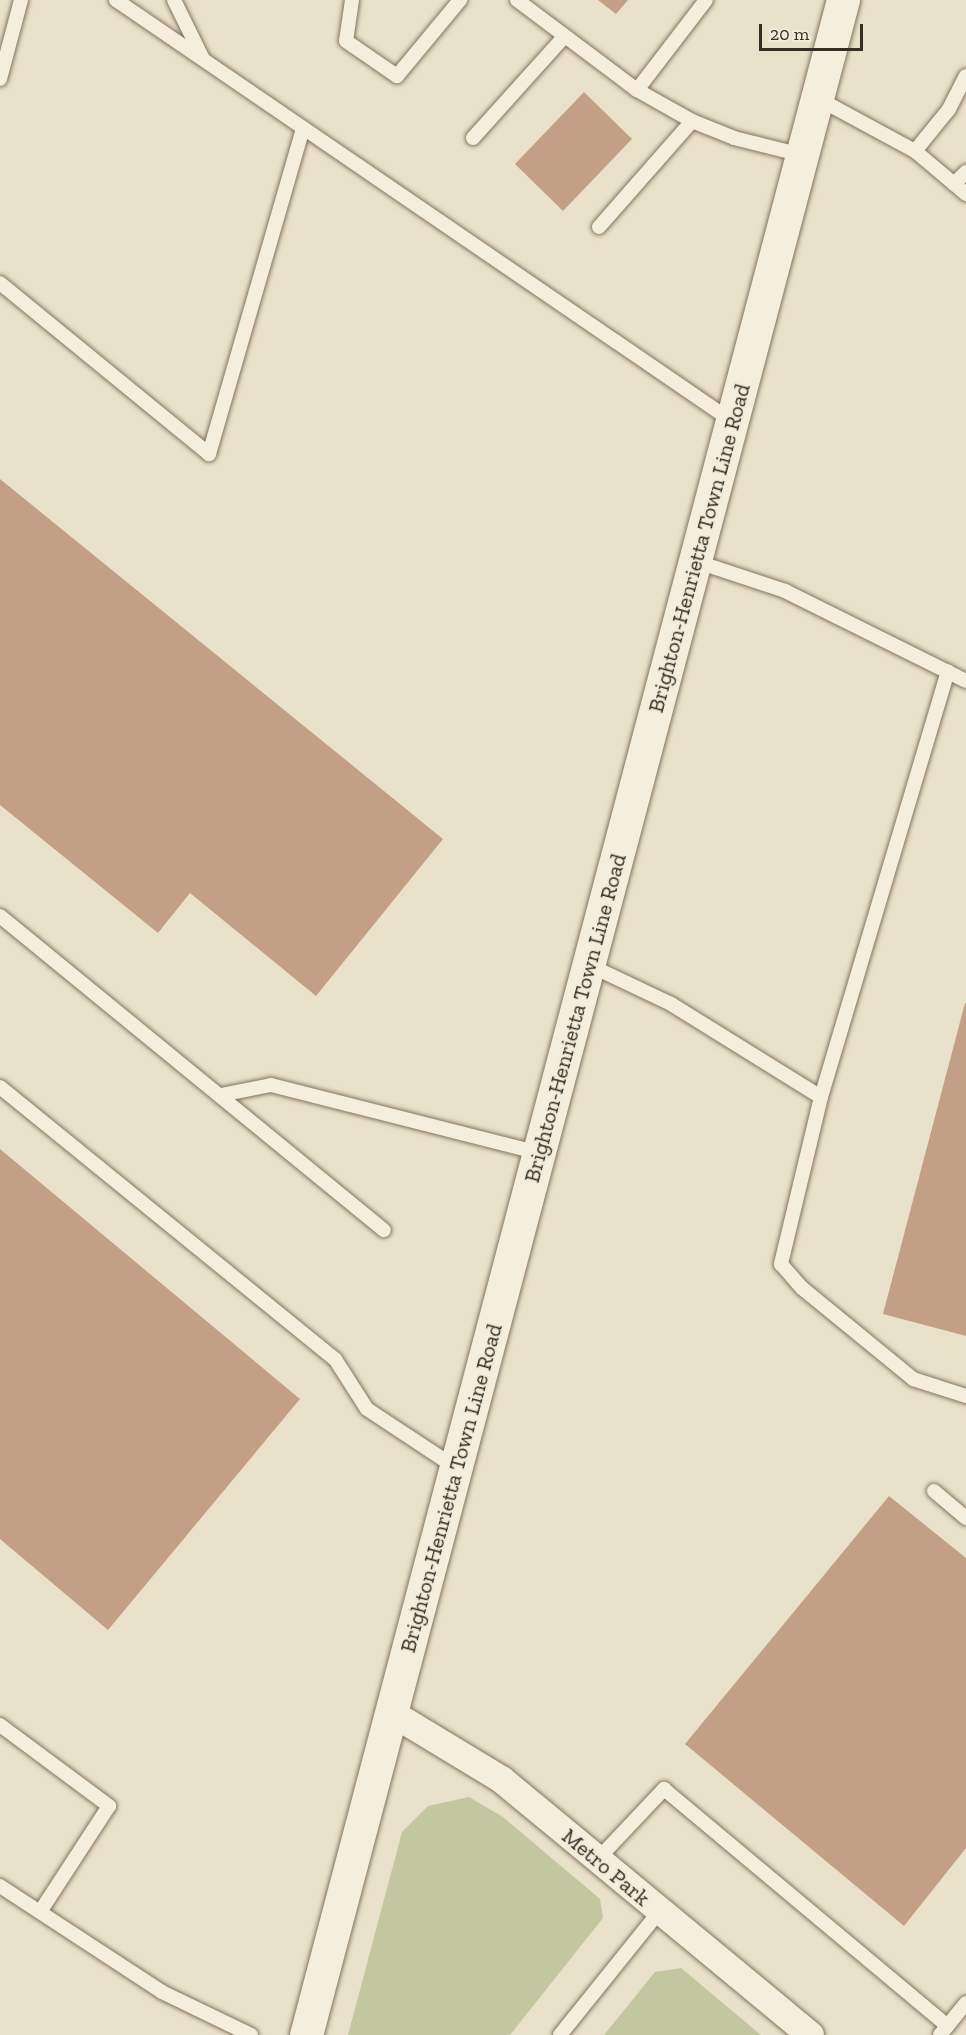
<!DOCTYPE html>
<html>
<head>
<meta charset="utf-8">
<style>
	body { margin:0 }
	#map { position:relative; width:966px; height:2035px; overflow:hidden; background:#eae1ca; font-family:"Zilla Slab",serif }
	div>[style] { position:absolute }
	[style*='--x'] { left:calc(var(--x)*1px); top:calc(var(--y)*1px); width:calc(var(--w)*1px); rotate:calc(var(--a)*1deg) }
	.green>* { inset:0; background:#c2c79f }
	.building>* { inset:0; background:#c3a085 }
	.roads { filter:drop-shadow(0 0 2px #857460) drop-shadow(0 0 2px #857460) }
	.lane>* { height:14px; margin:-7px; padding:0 7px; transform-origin:7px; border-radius:7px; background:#f5eedd }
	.street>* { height:27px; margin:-13.5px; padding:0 13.5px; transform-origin:13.5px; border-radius:13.5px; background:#f5eedd }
	.secondary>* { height:33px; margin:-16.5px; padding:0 16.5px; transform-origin:16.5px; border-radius:16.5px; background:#f5eedd }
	span { translate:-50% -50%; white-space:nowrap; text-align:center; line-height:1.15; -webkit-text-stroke:4.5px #f2ebd9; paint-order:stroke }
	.street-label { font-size:22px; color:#372d22 }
	.scale { position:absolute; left:759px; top:24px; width:104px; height:27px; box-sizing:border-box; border:3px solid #372d22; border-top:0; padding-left:8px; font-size:18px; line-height:21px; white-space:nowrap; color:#372d22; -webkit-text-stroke:4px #f2ebd9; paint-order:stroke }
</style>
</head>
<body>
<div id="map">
	<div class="green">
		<i style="clip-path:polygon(469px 1797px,503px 1817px,600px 1899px,603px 1918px,510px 2035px,348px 2035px,402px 1832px,428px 1806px)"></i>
		<i style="clip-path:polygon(681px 1968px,761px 2035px,604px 2035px,655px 1972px)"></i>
	</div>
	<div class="building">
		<i style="clip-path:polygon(598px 0,628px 0,616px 14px)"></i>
		<i style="clip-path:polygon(584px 92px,632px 139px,563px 211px,515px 164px)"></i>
		<i style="clip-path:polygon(0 479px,443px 839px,316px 996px,190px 893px,158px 933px,0 805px)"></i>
		<i style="clip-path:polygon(965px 1003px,966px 1003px,966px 1336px,883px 1314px)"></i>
		<i style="clip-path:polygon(0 1149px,300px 1399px,108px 1630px,0 1539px)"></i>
		<i style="clip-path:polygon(889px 1496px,966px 1558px,966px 1848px,904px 1926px,685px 1744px)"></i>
	</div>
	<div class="roads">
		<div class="lane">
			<i style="--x:116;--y:0;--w:746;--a:34.35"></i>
			<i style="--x:174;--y:0;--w:66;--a:63.8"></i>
			<i style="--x:352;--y:0;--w:41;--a:98.3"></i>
			<i style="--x:346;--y:41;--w:62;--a:34.5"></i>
			<i style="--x:397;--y:76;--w:99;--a:-50.3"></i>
			<i style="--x:517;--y:0;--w:150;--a:36.9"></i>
			<i style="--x:637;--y:90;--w:63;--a:29.4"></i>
			<i style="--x:692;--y:121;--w:45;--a:22"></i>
			<i style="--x:734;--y:138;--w:70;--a:14"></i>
			<i style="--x:0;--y:79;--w:82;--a:-75.1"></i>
			<i style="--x:637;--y:90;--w:113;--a:-52.5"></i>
			<i style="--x:817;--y:98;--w:111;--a:28.4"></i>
			<i style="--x:915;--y:151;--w:67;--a:40.1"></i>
			<i style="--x:473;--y:138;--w:137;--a:-48"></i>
			<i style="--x:915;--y:151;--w:54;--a:-51"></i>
			<i style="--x:949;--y:109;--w:37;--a:-63"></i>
			<i style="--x:954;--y:184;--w:17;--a:-45"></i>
			<i style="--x:599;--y:227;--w:141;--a:-48.7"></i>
			<i style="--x:0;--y:283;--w:270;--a:39.3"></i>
			<i style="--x:209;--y:454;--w:339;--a:-73.9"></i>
			<i style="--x:695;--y:561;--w:95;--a:18.4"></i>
			<i style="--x:785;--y:591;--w:202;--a:26.4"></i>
			<i style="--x:0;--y:916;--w:496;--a:39.3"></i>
			<i style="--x:589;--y:965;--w:91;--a:25.4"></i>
			<i style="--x:671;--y:1004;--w:176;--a:31.8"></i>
			<i style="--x:821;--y:1097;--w:172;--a:103.5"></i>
			<i style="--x:781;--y:1264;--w:32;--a:49"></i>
			<i style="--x:802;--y:1288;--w:144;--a:39.3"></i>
			<i style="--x:913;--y:1379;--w:56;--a:17.8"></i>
			<i style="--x:0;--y:1087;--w:432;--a:39.1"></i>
			<i style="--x:335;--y:1359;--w:59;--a:57.4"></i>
			<i style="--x:367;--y:1409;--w:105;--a:33.4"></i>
			<i style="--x:221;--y:1095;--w:51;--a:-11.3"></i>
			<i style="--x:271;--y:1085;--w:276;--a:14.2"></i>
			<i style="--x:821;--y:1097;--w:444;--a:-73.4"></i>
			<i style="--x:934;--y:1491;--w:42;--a:40.2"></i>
			<i style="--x:0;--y:1725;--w:136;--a:36.6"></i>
			<i style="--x:109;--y:1806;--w:126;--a:123.1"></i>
			<i style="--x:597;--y:1860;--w:98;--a:-46.7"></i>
			<i style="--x:664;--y:1789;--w:369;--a:39.9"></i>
			<i style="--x:0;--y:1886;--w:194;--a:33.2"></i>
			<i style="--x:162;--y:1992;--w:99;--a:25.8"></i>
			<i style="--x:560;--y:2035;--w:158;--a:-51.2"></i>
			<i style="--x:940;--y:2035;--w:41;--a:-50.9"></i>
		</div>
		<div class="street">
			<i style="--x:392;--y:1713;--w:127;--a:31.2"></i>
			<i style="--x:501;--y:1779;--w:401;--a:39.6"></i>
		</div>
		<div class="secondary">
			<i style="--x:306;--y:2035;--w:2105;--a:-75.22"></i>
		</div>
	</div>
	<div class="street-label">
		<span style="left:699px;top:548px;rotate:-75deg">Brighton-Henrietta Town Line Road</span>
		<span style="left:575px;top:1018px;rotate:-75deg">Brighton-Henrietta Town Line Road</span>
		<span style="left:451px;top:1488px;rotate:-75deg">Brighton-Henrietta Town Line Road</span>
		<span style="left:606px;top:1867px;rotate:40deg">Metro Park</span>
	</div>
	<div class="scale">20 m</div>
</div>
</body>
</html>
